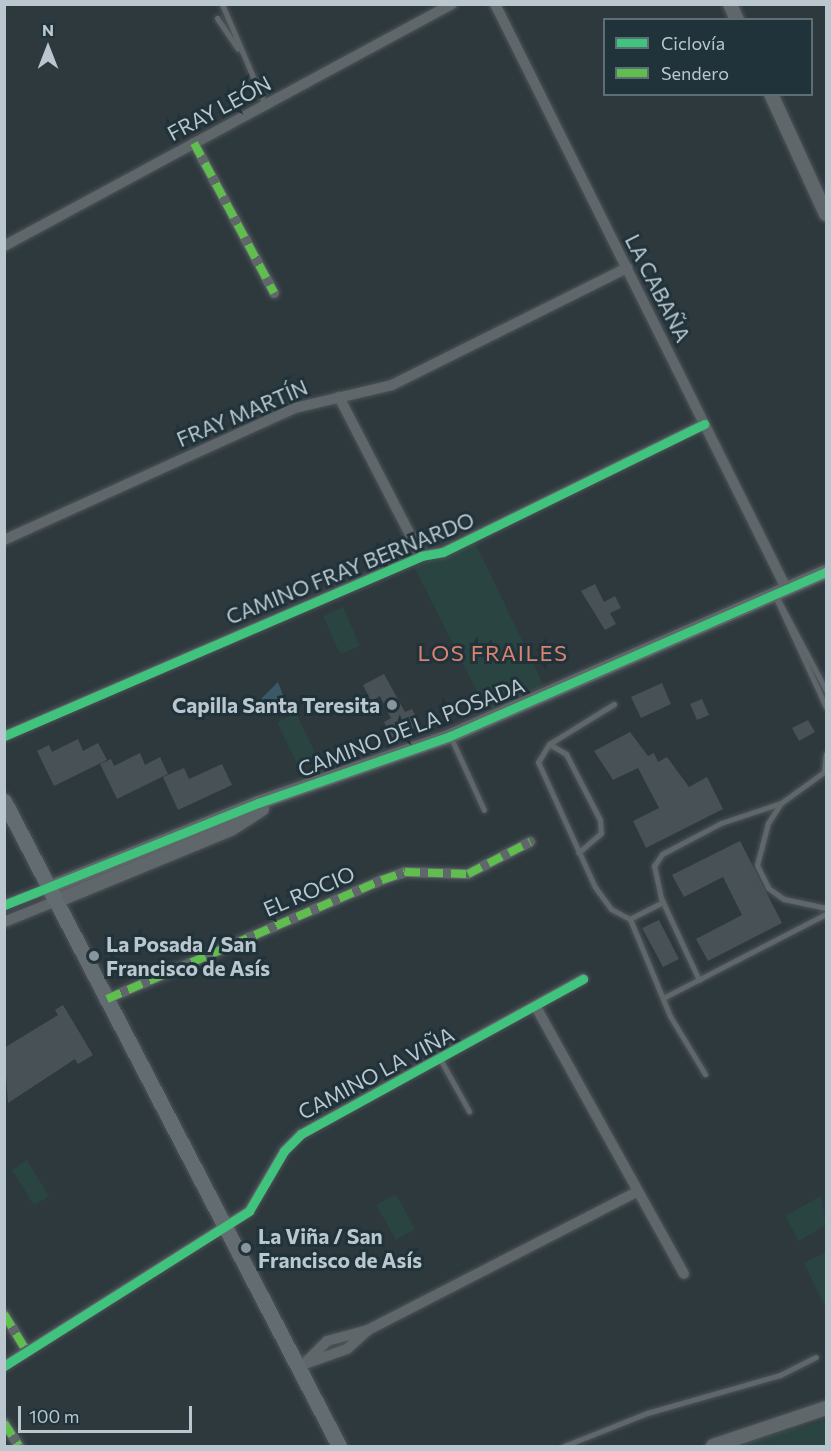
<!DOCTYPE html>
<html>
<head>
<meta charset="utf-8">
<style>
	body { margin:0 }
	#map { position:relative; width:831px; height:1451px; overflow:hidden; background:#2e393e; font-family:Commissioner,sans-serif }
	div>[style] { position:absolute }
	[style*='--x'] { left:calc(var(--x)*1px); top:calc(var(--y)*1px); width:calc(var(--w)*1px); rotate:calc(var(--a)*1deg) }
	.green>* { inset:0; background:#2a4441 }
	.water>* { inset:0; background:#3a5968 }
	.building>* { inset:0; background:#485155 }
	.roads { filter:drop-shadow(0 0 2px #4d5458) drop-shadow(0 0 2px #4d5458) }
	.service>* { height:5px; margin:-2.5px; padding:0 2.5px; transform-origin:2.5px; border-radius:2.5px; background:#5f676b }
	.minor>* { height:10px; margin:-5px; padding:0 5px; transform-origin:5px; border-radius:5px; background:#5f676b }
	.tertiary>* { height:14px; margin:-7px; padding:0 7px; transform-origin:7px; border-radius:7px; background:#5f676b }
	.secondary>* { height:15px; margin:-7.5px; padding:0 7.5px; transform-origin:7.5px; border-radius:7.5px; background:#636c70 }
	.quiet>* { height:8px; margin-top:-4px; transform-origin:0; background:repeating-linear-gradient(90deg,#5fbe4e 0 15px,transparent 0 23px) }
	.cycleway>* { height:9px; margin:-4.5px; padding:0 4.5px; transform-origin:4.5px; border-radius:4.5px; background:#40c37c }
	.dots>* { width:16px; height:16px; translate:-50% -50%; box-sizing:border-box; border:3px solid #20323a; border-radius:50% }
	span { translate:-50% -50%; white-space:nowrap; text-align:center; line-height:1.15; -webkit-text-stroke:6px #20323a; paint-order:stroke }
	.street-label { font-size:21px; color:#bac7ce }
	.poi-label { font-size:21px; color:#bac7ce; font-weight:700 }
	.right { translate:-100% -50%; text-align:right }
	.left { translate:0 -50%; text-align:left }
	.neighbourhood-label { font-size:22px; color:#db8370; letter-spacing:1.5px }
	.frame { position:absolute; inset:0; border:6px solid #bac7ce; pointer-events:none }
	.legend { position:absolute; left:603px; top:18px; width:210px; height:78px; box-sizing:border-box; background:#20323a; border:2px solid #5e6e75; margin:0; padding:8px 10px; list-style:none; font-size:18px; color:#bac7ce }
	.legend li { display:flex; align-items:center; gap:12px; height:30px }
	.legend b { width:30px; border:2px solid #5e6e75 }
	.north { position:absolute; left:18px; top:18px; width:60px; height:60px; -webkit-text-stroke:4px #20323a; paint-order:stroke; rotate:0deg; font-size:16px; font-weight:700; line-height:24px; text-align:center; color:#bac7ce }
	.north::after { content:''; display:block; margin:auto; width:21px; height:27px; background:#bac7ce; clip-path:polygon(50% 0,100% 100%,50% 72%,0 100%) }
	.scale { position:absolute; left:18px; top:1406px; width:174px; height:27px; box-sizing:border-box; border:3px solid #bac7ce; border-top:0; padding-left:8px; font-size:18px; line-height:21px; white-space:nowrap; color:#bac7ce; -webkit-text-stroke:4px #20323a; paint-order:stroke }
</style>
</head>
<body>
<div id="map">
	<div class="green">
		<i style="clip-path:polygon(474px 540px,544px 686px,487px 711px,414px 567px)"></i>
		<i style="clip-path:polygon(343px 607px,360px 646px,340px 654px,323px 616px)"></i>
		<i style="clip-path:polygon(296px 713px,318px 759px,299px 768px,277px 722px)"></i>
		<i style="clip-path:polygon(27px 1160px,49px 1196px,34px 1205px,12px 1170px)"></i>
		<i style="clip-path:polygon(396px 1194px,415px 1229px,396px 1240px,376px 1205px)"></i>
		<i style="clip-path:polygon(821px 1196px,826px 1225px,799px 1241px,785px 1216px)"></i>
		<i style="clip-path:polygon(826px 1252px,826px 1309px,804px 1263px)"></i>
		<i style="clip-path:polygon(826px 1420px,826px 1446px,734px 1446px)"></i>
	</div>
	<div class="water">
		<i style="clip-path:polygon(278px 682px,286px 703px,261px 709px,258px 702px)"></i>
	</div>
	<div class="building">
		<i style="clip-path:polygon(595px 584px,604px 602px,615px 596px,621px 608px,610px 613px,616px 624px,605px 630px,581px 591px)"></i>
		<i style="clip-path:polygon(384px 674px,405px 712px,412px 709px,420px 725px,393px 739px,384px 722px,391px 718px,380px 696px,371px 701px,363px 685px)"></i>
		<i style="clip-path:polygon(662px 683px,671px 704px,641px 718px,631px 697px)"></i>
		<i style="clip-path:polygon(702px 699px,709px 715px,697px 720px,690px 704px)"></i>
		<i style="clip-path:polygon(808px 720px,815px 732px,799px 741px,792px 728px)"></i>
		<i style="clip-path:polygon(630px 732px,648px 756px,654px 753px,658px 762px,667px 757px,689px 787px,707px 777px,723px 809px,646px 848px,633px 821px,659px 808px,638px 768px,613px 780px,594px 751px)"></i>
		<i style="clip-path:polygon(78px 739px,83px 751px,98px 743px,107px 760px,54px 786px,37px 751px,49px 745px,52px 752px)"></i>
		<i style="clip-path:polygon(140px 753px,145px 765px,160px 757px,168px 774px,117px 799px,100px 764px,111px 759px,114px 766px)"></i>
		<i style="clip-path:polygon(222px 764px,232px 785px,178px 810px,163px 777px,184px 768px,189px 779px)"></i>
		<i style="clip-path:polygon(740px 841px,782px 923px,708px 961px,696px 939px,742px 915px,723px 877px,684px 897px,672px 875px)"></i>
		<i style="clip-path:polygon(659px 920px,679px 959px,663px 967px,642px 928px)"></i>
		<i style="clip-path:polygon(63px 1005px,93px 1055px,78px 1064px,75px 1059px,8px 1103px,4px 1048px,58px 1015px,55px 1010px)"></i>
	</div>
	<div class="roads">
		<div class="service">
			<i style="--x:222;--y:4;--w:110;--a:66.9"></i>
			<i style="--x:217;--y:18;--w:37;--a:56"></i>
			<i style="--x:775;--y:596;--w:122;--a:65.3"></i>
			<i style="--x:776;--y:596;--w:106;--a:62"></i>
			<i style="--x:614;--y:704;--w:76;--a:148.4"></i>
			<i style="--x:549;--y:744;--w:21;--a:121"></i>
			<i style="--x:538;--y:762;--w:137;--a:65.5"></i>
			<i style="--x:595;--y:887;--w:27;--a:54"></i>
			<i style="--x:611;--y:909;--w:21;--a:28"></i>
			<i style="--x:451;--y:738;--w:79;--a:65.4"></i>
			<i style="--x:549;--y:744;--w:20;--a:30"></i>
			<i style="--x:566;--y:754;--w:74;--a:62.7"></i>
			<i style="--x:600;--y:820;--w:13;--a:86"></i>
			<i style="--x:601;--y:833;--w:30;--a:139"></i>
			<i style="--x:781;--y:803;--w:24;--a:123"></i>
			<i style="--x:768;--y:823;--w:43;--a:104.7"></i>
			<i style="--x:757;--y:865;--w:25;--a:64"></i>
			<i style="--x:768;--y:888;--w:19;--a:35"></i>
			<i style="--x:784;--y:899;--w:43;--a:12.1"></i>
			<i style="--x:663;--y:902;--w:37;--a:153"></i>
			<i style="--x:630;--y:919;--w:105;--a:67.6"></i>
			<i style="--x:670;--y:1016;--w:68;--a:58.9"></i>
			<i style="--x:699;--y:980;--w:90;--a:-114.9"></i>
			<i style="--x:661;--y:898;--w:33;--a:-102"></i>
			<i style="--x:654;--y:866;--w:14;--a:-56"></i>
			<i style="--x:662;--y:854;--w:67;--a:-27.7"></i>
			<i style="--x:721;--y:823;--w:63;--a:-18.4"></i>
			<i style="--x:781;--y:803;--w:53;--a:-35.8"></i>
			<i style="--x:824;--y:772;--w:18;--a:-84"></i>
			<i style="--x:663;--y:998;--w:183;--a:-27.3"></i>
			<i style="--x:440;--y:1059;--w:60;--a:60.9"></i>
			<i style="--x:564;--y:1446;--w:89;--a:-21.7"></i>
			<i style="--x:647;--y:1413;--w:138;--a:-15.9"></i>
			<i style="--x:780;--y:1375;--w:40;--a:-26.6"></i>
		</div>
		<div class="minor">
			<i style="--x:495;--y:4;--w:655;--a:63.51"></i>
			<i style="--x:194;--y:143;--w:170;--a:61.9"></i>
			<i style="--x:4;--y:246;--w:509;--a:-28.38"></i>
			<i style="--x:339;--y:397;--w:179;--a:62.7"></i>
			<i style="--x:4;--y:540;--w:320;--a:-24.4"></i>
			<i style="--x:295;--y:408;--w:100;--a:-13.3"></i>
			<i style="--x:392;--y:385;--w:263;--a:-26.5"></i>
			<i style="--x:4;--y:736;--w:454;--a:-23.3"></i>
			<i style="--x:421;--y:556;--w:22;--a:-10"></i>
			<i style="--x:443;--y:552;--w:291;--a:-26.1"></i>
			<i style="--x:4;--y:905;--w:48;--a:-20.7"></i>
			<i style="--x:4;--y:922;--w:56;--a:-22"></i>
			<i style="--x:107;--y:999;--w:300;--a:-23.4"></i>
			<i style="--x:382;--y:880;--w:24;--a:-19"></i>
			<i style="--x:405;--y:872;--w:63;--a:1.8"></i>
			<i style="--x:468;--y:874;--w:70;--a:-27.3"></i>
			<i style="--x:536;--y:1007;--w:305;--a:61"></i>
			<i style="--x:4;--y:1314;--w:44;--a:58.8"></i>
			<i style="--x:307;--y:1361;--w:28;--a:-45"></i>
			<i style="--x:327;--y:1341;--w:42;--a:-15"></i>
			<i style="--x:4;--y:1366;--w:290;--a:-32.3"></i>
			<i style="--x:249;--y:1211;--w:69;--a:-59.7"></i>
			<i style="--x:284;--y:1151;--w:24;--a:-45"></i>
			<i style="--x:301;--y:1134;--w:322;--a:-28.8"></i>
			<i style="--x:296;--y:1367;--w:54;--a:-19.4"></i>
			<i style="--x:347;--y:1349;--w:28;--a:-42"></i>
			<i style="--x:368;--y:1330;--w:301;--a:-27.2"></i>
			<i style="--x:4;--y:1423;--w:27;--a:57"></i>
		</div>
		<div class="tertiary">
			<i style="--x:730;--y:4;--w:17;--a:66"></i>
			<i style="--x:771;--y:94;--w:132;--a:65.4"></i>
			<i style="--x:49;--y:888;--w:226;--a:-22.1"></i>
			<i style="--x:258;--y:803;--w:203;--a:-19.2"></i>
			<i style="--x:450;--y:736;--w:410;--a:-23.6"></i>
			<i style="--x:56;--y:901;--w:189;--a:-22.4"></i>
			<i style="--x:231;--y:829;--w:37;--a:-33"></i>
			<i style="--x:713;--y:1446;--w:119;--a:-18.6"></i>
		</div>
		<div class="secondary">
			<i style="--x:4;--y:801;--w:727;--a:62.55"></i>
		</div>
	</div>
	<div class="quiet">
		<i style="--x:194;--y:143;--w:170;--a:61.9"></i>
		<i style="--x:107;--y:999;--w:300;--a:-23.4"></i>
		<i style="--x:382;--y:880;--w:24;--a:-19"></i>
		<i style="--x:405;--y:872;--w:63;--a:1.8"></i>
		<i style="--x:468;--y:874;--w:70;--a:-27.3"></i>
		<i style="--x:4;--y:1314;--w:44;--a:58.8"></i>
		<i style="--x:4;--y:1423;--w:27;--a:57"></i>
	</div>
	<div class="cycleway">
		<i style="--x:4;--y:736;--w:454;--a:-23.3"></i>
		<i style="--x:421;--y:556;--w:22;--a:-10"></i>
		<i style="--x:443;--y:552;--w:291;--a:-26.1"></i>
		<i style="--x:4;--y:905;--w:274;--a:-21.9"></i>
		<i style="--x:258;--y:803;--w:203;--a:-19.2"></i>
		<i style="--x:450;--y:736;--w:410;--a:-23.6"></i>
		<i style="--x:4;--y:1366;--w:290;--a:-32.3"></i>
		<i style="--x:249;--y:1211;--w:69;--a:-59.7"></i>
		<i style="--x:284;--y:1151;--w:24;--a:-45"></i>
		<i style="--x:301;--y:1134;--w:322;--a:-28.8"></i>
	</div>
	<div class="dots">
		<i style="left:392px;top:705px;background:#89959c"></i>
		<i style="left:94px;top:956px;background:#89959c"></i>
		<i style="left:246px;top:1248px;background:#89959c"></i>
	</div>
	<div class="street-label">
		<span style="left:219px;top:108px;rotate:-28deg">FRAY LEÓN</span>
		<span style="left:658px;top:288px;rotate:63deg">LA CABAÑA</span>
		<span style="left:242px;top:413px;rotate:-23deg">FRAY MARTÍN</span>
		<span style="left:350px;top:568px;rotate:-22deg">CAMINO FRAY BERNARDO</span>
		<span style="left:411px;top:727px;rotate:-21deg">CAMINO DE LA POSADA</span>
		<span style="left:309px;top:891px;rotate:-23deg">EL ROCIO</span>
		<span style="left:376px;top:1073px;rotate:-28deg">CAMINO LA VIÑA</span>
	</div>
	<div class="poi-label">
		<span class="right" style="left:380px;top:705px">Capilla Santa Teresita</span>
		<span class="left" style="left:106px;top:956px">La Posada / San<br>Francisco de Asís</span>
		<span class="left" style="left:258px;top:1248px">La Viña / San<br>Francisco de Asís</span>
	</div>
	<div class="neighbourhood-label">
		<span style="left:493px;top:653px">LOS FRAILES</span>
	</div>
	<div class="frame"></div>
	<ul class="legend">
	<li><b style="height:8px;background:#40c37c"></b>Ciclovía</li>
	<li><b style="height:8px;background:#5fbe4e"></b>Sendero</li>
	</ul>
	<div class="north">N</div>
	<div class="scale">100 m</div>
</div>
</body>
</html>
